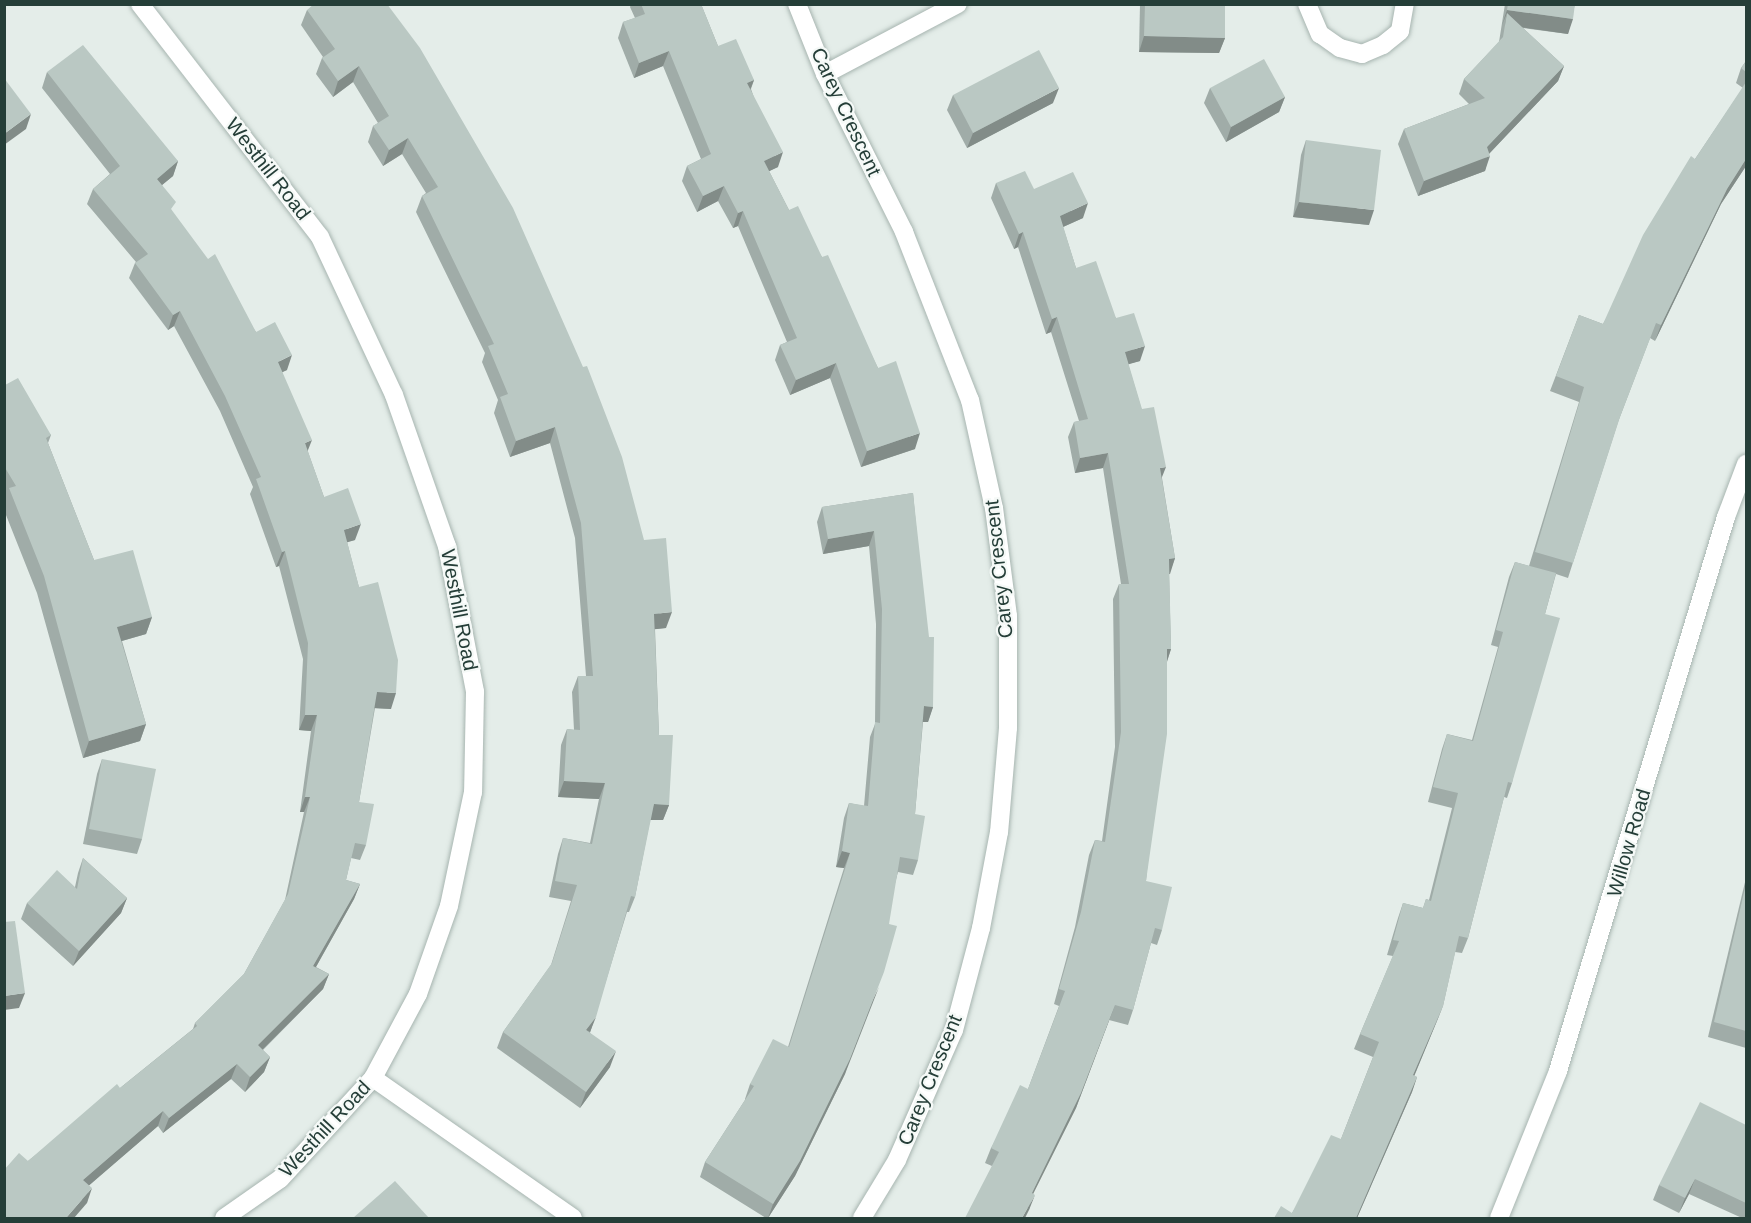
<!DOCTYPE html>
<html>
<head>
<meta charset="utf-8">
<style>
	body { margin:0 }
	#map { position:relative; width:1751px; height:1223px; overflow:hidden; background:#e4ede9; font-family:Helvetica,sans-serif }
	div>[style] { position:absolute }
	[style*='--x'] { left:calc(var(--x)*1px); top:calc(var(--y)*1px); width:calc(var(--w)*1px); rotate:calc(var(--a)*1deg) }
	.roads { filter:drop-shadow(0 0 2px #a7b5b0) drop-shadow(0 0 2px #a7b5b0) }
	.street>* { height:18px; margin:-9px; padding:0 9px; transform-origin:9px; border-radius:9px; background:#fff }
	.secondary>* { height:18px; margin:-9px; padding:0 9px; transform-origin:9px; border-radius:9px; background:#fff }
	.wall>* { inset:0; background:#a0aca8 }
	.shaded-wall>* { inset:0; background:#828c88 }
	.building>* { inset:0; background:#bac8c3 }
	span { translate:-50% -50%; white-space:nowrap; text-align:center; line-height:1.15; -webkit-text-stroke:4.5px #f5f9f7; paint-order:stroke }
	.street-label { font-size:20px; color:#253e38 }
	.frame { position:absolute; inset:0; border:6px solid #253e38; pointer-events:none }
</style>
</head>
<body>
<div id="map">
	<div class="roads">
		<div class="street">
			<i style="--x:140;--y:4;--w:294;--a:52.3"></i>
			<i style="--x:320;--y:237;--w:174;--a:64.9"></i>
			<i style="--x:394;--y:395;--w:160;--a:70.7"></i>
			<i style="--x:447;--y:546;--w:149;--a:79.1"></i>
			<i style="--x:475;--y:692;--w:100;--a:91.1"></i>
			<i style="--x:473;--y:792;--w:116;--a:101.9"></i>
			<i style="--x:449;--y:906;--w:93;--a:109.4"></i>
			<i style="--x:418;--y:994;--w:95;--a:118.2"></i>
			<i style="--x:373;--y:1078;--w:137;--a:132.6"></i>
			<i style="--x:280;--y:1179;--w:68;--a:145.1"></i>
			<i style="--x:797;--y:4;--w:75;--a:68.2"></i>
			<i style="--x:825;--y:74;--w:177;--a:63.4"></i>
			<i style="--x:904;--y:232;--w:180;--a:68.6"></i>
			<i style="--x:970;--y:400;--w:111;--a:77.5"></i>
			<i style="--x:994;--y:508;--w:109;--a:82.6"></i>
			<i style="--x:1008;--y:616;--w:112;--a:90"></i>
			<i style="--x:1008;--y:728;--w:104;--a:94.9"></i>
			<i style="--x:999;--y:832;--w:98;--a:100.6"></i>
			<i style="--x:981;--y:928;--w:106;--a:104.8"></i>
			<i style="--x:954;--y:1030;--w:142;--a:113.7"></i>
			<i style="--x:897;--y:1160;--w:68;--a:121.1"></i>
			<i style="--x:1307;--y:4;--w:33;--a:67"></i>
			<i style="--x:1320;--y:34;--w:24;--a:35"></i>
			<i style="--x:1340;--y:48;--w:23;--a:15"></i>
			<i style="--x:1362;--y:54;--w:23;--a:-23"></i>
			<i style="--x:1383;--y:45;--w:22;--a:-39"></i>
			<i style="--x:1400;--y:31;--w:27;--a:-80"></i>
			<i style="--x:825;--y:74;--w:150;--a:-27.8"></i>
			<i style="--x:373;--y:1078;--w:244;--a:35"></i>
		</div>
		<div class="secondary">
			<i style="--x:1499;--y:1218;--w:158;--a:-68.1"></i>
			<i style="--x:1558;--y:1071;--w:579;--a:-73.13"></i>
			<i style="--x:1726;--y:517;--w:57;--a:-69.3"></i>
		</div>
	</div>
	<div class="wall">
		<i style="clip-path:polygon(387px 4px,666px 628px,655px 629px,659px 735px,669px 805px,663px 820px,650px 820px,635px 897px,629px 912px,627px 912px,590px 1033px,610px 1067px,580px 1108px,497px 1048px,503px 1032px,551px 965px,571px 901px,549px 897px,558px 854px,563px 838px,590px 843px,599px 799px,558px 797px,561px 745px,567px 729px,574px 730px,572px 692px,578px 676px,586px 676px,575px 538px,550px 443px,510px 457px,494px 413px,498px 400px,482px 362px,485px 353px,416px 212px,422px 196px,426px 193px,402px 154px,383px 166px,368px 142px,373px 126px,378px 123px,353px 82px,333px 97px,316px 74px,322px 58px,323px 57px,301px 25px,307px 10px)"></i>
		<i style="clip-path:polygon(631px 4px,701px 4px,718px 46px,754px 80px,751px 89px,778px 167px,769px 171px,789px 210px,822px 257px,878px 368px,915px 449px,861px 467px,830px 378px,790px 395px,775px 360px,780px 345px,787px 342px,738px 226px,733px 228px,718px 201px,697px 212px,682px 181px,687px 166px,701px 159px,663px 66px,634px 78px,618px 38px,623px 22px,635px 18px,630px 7px)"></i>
		<i style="clip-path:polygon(1140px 4px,1225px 4px,1225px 38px,1219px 53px,1139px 52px)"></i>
		<i style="clip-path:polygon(1505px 4px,1575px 4px,1568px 34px,1523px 28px,1564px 66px,1558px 81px,1489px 154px,1485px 171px,1418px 196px,1398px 144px,1404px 129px,1469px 104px,1459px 94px,1464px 79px,1499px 42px)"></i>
		<i style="clip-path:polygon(1746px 61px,1746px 166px,1721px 204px,1655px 341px,1650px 338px,1618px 422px,1568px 578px,1556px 574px,1545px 614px,1512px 783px,1507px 798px,1504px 797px,1468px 938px,1462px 953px,1455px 952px,1443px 1006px,1414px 1076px,1417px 1077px,1412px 1092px,1357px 1218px,1274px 1218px,1292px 1213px,1341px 1139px,1373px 1057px,1354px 1049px,1360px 1034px,1393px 956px,1387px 955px,1398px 918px,1403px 903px,1423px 908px,1426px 899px,1429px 900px,1452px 808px,1428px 802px,1442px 749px,1447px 734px,1472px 740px,1498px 647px,1491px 645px,1509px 577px,1515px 562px,1529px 566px,1579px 402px,1550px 391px,1579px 315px,1603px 324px,1695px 159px,1743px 88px,1736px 83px,1741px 68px)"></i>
		<i style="clip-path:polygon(47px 72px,178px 161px,173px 176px,162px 185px,172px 212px,256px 332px,287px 370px,282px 372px,308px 452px,324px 497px,355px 540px,347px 542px,391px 709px,375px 708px,359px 802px,366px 845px,360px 860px,351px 858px,346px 880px,360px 884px,354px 899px,316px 967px,329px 974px,323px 989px,263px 1050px,270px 1057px,264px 1072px,245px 1092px,231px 1079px,163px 1133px,158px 1126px,89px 1185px,87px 1203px,28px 1161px,120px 1088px,193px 1029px,195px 1023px,244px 974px,285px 900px,304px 812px,300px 812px,311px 731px,299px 730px,303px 659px,279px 566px,276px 567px,250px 494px,253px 487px,220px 411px,174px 326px,168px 330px,129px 278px,135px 263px,136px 262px,87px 204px,93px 189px,110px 174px,42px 88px)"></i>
		<i style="clip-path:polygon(1210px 88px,1285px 97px,1279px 112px,1226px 142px,1204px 103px)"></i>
		<i style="clip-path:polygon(953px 95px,1053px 103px,967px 148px,947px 110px)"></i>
		<i style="clip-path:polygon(1306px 140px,1369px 225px,1293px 217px,1301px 155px)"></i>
		<i style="clip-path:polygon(996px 183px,1034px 189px,1083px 218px,1063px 227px,1076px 268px,1116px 318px,1140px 361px,1128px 364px,1162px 478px,1175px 558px,1169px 574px,1171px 649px,1167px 662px,1146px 881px,1162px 930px,1157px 945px,1151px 943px,1133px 1010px,1128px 1025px,1109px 1020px,1076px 1108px,1033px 1194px,1029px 1210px,992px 1166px,985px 1163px,991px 1148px,1028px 1089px,1059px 1006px,1054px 1004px,1075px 927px,1089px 855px,1095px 840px,1102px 841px,1115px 747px,1113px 599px,1119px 584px,1121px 584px,1103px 468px,1075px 473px,1068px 437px,1074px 422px,1079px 421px,1051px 332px,1046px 334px,1018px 247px,1014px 249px,991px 198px)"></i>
		<i style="clip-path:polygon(4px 384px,51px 435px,48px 443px,94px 560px,152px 617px,146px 634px,122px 641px,146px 724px,140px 741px,83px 758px,37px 593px,4px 510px,4px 500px,6px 497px,4px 494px)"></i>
		<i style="clip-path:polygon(913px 493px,933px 707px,928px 722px,923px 722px,915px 814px,918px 860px,913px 875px,898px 872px,845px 1074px,795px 1176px,768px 1218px,766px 1218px,700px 1177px,705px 1162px,745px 1100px,745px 1099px,750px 1084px,788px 1047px,844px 868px,836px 867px,844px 818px,849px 803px,864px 806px,870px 737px,875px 724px,876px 624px,869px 546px,823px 554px,817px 522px,822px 507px)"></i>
		<i style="clip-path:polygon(102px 759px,142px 839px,137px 854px,83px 844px,97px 774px)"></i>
		<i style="clip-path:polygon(83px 858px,127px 898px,121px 913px,73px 966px,21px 919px,27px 903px,75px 887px,78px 873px)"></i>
		<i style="clip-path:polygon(1746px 878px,1746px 1048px,1708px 1037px)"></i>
		<i style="clip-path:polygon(1746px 1125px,1746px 1218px,1742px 1218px,1689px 1194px,1679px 1213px,1653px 1200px,1659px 1185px)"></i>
	</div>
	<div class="shaded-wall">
		<i style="clip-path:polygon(1507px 10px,1573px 19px,1568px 34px,1505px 25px,1507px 13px,1502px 25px)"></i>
		<i style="clip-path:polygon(1144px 36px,1225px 38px,1219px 53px,1139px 52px)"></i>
		<i style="clip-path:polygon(669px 51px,663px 66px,634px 78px,639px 63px)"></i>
		<i style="clip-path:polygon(359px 66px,353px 82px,333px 97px,338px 81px)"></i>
		<i style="clip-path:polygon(1564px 66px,1558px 81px,1485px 158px,1490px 156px,1485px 171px,1418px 196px,1424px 181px,1487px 147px)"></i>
		<i style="clip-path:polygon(754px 80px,748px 95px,747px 83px)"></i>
		<i style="clip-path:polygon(1059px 88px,1053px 103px,967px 148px,973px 133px)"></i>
		<i style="clip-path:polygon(1285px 97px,1279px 112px,1226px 142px,1231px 127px)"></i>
		<i style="clip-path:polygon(31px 114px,26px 129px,4px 145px,4px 134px)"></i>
		<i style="clip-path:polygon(408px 138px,402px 154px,383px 166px,389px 150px)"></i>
		<i style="clip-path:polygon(783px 152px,778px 167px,759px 176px,764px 161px)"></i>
		<i style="clip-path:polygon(1746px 159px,1746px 166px,1721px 204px,1655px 341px,1661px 325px,1727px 189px)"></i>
		<i style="clip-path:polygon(178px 161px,173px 176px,151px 194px,157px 179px)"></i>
		<i style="clip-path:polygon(724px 186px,718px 201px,697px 212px,703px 196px)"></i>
		<i style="clip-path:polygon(1299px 202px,1374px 210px,1369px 225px,1293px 217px)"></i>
		<i style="clip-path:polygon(1088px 203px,1083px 218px,1054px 231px,1060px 216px)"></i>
		<i style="clip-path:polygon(743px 211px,738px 226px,733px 228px,738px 213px)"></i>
		<i style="clip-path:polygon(1023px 232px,1018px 247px,1014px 249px,1019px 234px)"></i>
		<i style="clip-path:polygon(180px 311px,174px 326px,168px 330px,173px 315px)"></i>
		<i style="clip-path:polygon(1057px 317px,1051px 332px,1046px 334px,1052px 319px)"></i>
		<i style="clip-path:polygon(1145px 346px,1140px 361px,1119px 367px,1125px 352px)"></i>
		<i style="clip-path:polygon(292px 355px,287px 370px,272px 377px,278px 362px)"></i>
		<i style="clip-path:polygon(836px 363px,830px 378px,790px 395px,796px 380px)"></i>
		<i style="clip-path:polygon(555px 427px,550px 443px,510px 457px,516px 441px)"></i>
		<i style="clip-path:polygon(920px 433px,915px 449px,861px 467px,867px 451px)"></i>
		<i style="clip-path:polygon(312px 440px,306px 455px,305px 443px)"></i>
		<i style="clip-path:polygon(1108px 453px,1103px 468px,1075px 473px,1080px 458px)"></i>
		<i style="clip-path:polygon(1166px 467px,1160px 482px,1160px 468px)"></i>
		<i style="clip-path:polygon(361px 524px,355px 540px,338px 545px,344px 530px)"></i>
		<i style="clip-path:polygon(874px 531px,869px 546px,823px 554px,828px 539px)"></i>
		<i style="clip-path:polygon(285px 551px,279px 566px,276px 567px,282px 552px)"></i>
		<i style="clip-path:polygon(1175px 558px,1170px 574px,1163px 575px,1169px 559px)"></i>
		<i style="clip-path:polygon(672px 612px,666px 628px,648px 630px,654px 614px)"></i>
		<i style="clip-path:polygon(152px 617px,146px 634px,111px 644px,117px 627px)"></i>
		<i style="clip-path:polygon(1167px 649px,1171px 649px,1166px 664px)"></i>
		<i style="clip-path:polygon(377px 692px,396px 693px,391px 709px,372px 708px)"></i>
		<i style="clip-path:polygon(924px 706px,933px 707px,928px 722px,919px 722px)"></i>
		<i style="clip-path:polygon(305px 715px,317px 715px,311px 731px,299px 730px)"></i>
		<i style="clip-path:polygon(146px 724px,140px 741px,83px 758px,89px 741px)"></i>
		<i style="clip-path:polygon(564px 781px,605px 783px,599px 799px,558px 797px)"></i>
		<i style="clip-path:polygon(305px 797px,310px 797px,304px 812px,300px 812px)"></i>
		<i style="clip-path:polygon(654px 804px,669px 805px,663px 820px,648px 820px)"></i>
		<i style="clip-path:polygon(842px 851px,850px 853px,844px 868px,836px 867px)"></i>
		<i style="clip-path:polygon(360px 884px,354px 899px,308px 981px,313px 966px)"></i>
		<i style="clip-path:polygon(127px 898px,121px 913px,73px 966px,79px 951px)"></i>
		<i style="clip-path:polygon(329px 974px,323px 989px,252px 1060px,258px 1045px)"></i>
		<i style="clip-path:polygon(879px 987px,845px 1074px,795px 1176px,768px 1218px,773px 1204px)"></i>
		<i style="clip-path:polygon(25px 993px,19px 1008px,4px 1010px,4px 996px)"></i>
		<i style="clip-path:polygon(1115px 1005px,1076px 1108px,1026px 1208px,1032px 1193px)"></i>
		<i style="clip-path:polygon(1443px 1006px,1437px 1021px,1408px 1091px,1413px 1075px)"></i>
		<i style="clip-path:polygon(596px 1017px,590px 1032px,586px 1030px)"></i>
		<i style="clip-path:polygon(616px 1051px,610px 1067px,580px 1108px,586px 1092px)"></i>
		<i style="clip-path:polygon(270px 1057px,264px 1072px,245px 1092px,250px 1077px)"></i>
		<i style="clip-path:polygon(237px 1064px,231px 1079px,163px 1133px,169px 1118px)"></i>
		<i style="clip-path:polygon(1417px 1077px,1412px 1092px,1357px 1218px,1356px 1218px)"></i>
		<i style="clip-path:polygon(163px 1111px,158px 1126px,78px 1195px,83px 1180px)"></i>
		<i style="clip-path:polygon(1695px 1179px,1689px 1194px,1679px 1213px,1685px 1198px)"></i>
		<i style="clip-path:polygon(92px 1188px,87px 1203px,74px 1218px,66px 1218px)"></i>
		<i style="clip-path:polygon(1035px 1195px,1029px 1210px,1025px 1218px,1022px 1218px)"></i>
	</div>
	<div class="building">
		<i style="clip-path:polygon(314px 4px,387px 4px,420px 48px,513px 208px,583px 367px,587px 366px,622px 457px,644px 540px,666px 538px,672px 612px,654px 614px,659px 735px,673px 735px,669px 805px,654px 804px,635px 897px,631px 896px,596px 1017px,586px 1030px,616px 1051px,586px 1092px,503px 1032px,552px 963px,577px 885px,555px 881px,563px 838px,592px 844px,605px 783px,564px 781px,567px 729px,580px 730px,578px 676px,593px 676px,581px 523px,555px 427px,516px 441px,500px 397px,508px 394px,488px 346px,494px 344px,422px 196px,438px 187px,408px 138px,389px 150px,373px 126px,389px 116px,359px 66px,338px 81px,322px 58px,335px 49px,307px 10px)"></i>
		<i style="clip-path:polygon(641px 4px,701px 4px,718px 46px,736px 39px,754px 80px,747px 83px,783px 152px,764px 161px,789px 210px,798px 206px,822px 257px,828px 255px,878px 368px,896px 361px,920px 433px,867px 451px,836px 363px,796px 380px,780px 345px,797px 338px,743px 211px,738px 213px,724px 186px,703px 196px,687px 166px,711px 154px,669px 51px,639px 63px,623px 22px,645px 14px)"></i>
		<i style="clip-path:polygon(1145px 4px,1225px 4px,1225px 38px,1144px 36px)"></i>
		<i style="clip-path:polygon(1508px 4px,1575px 4px,1573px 19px,1507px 10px)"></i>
		<i style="clip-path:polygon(1507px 13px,1564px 66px,1487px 147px,1490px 156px,1424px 181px,1404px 129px,1485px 98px,1464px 79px,1503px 37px)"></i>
		<i style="clip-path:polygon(83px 45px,178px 161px,157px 179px,176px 202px,171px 209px,208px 259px,215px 254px,256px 332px,275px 322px,292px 355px,278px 362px,312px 440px,305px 443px,324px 497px,348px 488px,361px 524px,344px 530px,359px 587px,378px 582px,398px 660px,396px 693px,377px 692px,359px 802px,374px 804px,366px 845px,355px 843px,346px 880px,360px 884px,313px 966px,329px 974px,258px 1045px,270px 1057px,250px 1077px,237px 1064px,169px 1118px,163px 1111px,83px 1180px,92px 1188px,66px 1218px,4px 1218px,4px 1170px,19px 1153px,28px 1161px,117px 1084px,120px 1088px,197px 1026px,195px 1023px,244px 974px,288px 894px,310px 797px,305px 797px,317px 715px,305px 715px,308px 643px,285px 551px,282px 552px,256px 479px,261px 477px,225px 396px,180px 311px,173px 315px,135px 263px,148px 254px,93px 189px,120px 166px,47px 72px)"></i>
		<i style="clip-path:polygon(1039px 50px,1059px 88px,973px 133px,953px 95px)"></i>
		<i style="clip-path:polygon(1264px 59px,1285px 97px,1231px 127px,1210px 88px)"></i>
		<i style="clip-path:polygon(1746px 61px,1746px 72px,1741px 68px)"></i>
		<i style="clip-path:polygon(4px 78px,31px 114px,4px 134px)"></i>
		<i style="clip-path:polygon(1746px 82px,1746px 159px,1727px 189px,1661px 325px,1656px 323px,1620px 417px,1573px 563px,1535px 552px,1584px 387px,1556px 376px,1579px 315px,1603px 324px,1643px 235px,1691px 156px,1695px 159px)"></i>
		<i style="clip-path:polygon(1306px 140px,1381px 150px,1374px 210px,1299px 202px)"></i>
		<i style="clip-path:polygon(1025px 171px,1034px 189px,1073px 172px,1088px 203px,1060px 216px,1076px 268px,1096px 261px,1116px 318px,1134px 313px,1145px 346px,1125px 352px,1142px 409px,1154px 407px,1166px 467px,1160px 468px,1175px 558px,1169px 559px,1171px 649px,1167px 649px,1167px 734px,1146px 881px,1172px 887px,1162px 930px,1155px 928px,1133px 1010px,1115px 1005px,1081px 1093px,1032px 1193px,1035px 1195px,1022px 1218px,965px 1218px,999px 1152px,991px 1148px,1020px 1085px,1028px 1089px,1065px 991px,1059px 989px,1081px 912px,1095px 840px,1105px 842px,1121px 732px,1119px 584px,1129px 584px,1108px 453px,1080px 458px,1074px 422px,1088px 419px,1057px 317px,1052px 319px,1023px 232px,1019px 234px,996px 183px)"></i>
		<i style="clip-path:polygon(18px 378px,51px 435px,46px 438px,94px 560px,133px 550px,152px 617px,117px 627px,146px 724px,89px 741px,44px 576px,9px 488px,16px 486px,4px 466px,4px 384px,5px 385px)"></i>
		<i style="clip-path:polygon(913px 493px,929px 637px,934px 637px,933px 707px,924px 706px,915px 814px,925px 816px,918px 860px,900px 857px,889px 924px,897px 926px,884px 972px,850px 1059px,800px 1161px,773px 1204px,705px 1162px,754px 1086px,750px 1084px,773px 1039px,789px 1047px,850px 853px,842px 851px,849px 803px,868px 806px,875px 722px,880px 723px,882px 609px,874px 531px,828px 539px,822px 507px)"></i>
		<i style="clip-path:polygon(1515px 562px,1556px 573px,1545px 614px,1560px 618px,1512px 783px,1508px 782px,1468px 938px,1459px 936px,1443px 1006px,1413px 1075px,1417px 1077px,1356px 1218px,1274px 1218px,1281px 1206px,1292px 1213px,1331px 1135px,1341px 1139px,1379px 1042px,1360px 1034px,1399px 941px,1393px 940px,1403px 903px,1423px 908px,1426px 899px,1431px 901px,1458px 793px,1433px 787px,1447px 734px,1473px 741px,1503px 632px,1496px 630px)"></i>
		<i style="clip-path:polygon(102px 759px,156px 769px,142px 839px,89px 829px)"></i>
		<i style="clip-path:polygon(83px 858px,127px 898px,79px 951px,27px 903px,57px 870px,77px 889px)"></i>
		<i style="clip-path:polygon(1746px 884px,1746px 1031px,1714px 1022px)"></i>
		<i style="clip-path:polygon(15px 921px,25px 993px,4px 996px,4px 922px)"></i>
		<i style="clip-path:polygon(1700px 1102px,1746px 1125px,1746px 1203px,1695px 1179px,1685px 1198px,1659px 1185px)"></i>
		<i style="clip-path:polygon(395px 1181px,429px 1218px,353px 1218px)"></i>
	</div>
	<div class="street-label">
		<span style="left:846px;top:112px;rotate:65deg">Carey Crescent</span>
		<span style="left:268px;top:169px;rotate:52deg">Westhill Road</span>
		<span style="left:999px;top:569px;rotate:-96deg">Carey Crescent</span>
		<span style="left:459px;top:610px;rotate:79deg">Westhill Road</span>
		<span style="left:1629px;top:843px;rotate:-74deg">Willow Road</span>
		<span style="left:930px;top:1080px;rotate:-68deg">Carey Crescent</span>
		<span style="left:325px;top:1129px;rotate:-47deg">Westhill Road</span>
	</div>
	<div class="frame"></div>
</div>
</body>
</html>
